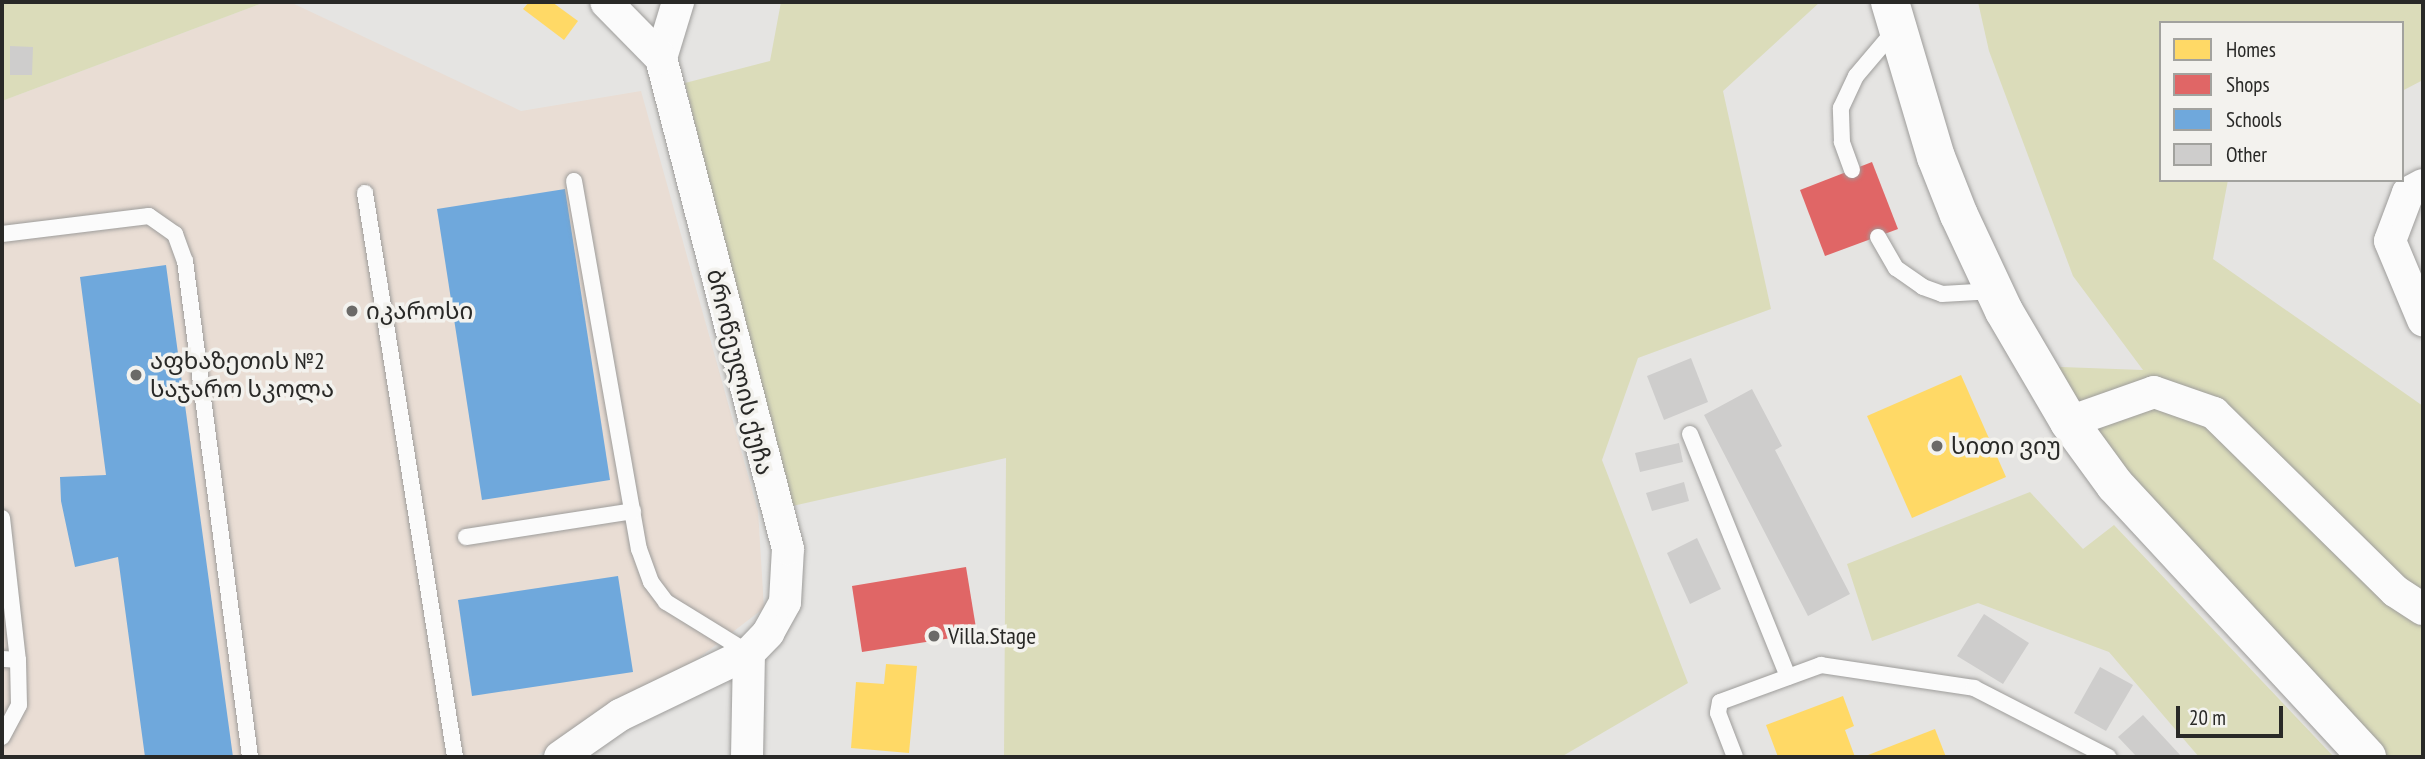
<!DOCTYPE html>
<html>
<head>
<meta charset="utf-8">
<style>
	body { margin:0 }
	#map { position:relative; width:2425px; height:759px; overflow:hidden; background:#e5e4e2; font-family:"PT Sans Narrow","Noto Sans Georgian",sans-serif }
	div>[style] { position:absolute }
	[style*='--x'] { left:calc(var(--x)*1px); top:calc(var(--y)*1px); width:calc(var(--w)*1px); rotate:calc(var(--a)*1deg) }
	.education>* { inset:0; background:#e9ddd4 }
	.green>* { inset:0; background:#dbdcba }
	.homes>* { inset:0; background:#ffd966 }
	.shops>* { inset:0; background:#e06666 }
	.schools>* { inset:0; background:#6fa8dc }
	.building>* { inset:0; background:#cecdcc }
	.roads { filter:drop-shadow(0 0 2px #9e9d9b) drop-shadow(0 0 2px #9e9d9b) }
	.lane>* { height:16px; margin:-8px; padding:0 8px; transform-origin:8px; border-radius:8px; background:#fbfbfb }
	.street>* { height:32px; margin:-16px; padding:0 16px; transform-origin:16px; border-radius:16px; background:#fbfbfb }
	.secondary>* { height:38px; margin:-19px; padding:0 19px; transform-origin:19px; border-radius:19px; background:#fbfbfb }
	.dots>* { width:19px; height:19px; translate:-50% -50%; box-sizing:border-box; border:4px solid #f3f2ee; border-radius:50% }
	span { translate:-50% -50%; white-space:nowrap; text-align:center; line-height:1.15; -webkit-text-stroke:7px #f3f2ee; paint-order:stroke }
	.poi-label { font-size:24px; color:#292927 }
	.left { translate:0 -50%; text-align:left }
	.street-label { font-size:24px; color:#292927 }
	.frame { position:absolute; inset:0; border:4px solid #292927; pointer-events:none }
	.legend { position:absolute; left:2159px; top:21px; width:245px; height:161px; box-sizing:border-box; background:#f3f2ee; border:2px solid #a2a29e; margin:0; padding:9px 12px; list-style:none; font-size:21px; color:#292927 }
	.legend li { display:flex; align-items:center; gap:14px; height:35px }
	.legend b { width:35px; border:2px solid #a2a29e }
	.scale { position:absolute; left:2176px; top:706px; width:107px; height:32px; box-sizing:border-box; border:4px solid #292927; border-top:0; padding-left:9px; font-size:21px; line-height:24px; white-space:nowrap; color:#292927; -webkit-text-stroke:5px #f3f2ee; paint-order:stroke }
</style>
</head>
<body>
<div id="map">
	<div class="education">
		<i style="clip-path:polygon(265px 2px,290px 2px,521px 111px,641px 91px,758px 511px,764px 608px,674px 677px,534px 757px,2px 757px,2px 101px)"></i>
	</div>
	<div class="green">
		<i style="clip-path:polygon(2px 2px,265px 2px,2px 101px)"></i>
		<i style="clip-path:polygon(781px 2px,1820px 2px,1723px 91px,1771px 309px,1638px 358px,1602px 460px,1688px 683px,1561px 757px,1004px 757px,1006px 458px,788px 507px,685px 83px,770px 61px)"></i>
		<i style="clip-path:polygon(1978px 2px,2423px 2px,2423px 80px,2402px 91px,2402px 23px,2161px 23px,2161px 180px,2228px 180px,2213px 259px,2423px 406px,2423px 757px,2367px 757px,2034px 366px,2143px 370px,2073px 276px,1989px 51px)"></i>
		<i style="clip-path:polygon(2030px 492px,2083px 549px,2114px 525px,2334px 757px,2199px 757px,2109px 652px,1978px 603px,1872px 641px,1847px 564px)"></i>
	</div>
	<div class="homes">
		<i style="clip-path:polygon(529px 2px,552px 2px,578px 21px,564px 40px,523px 9px)"></i>
		<i style="clip-path:polygon(1961px 375px,2006px 477px,1912px 518px,1867px 416px)"></i>
		<i style="clip-path:polygon(886px 664px,917px 666px,909px 753px,851px 748px,856px 682px,884px 684px)"></i>
		<i style="clip-path:polygon(1843px 696px,1854px 726px,1845px 730px,1855px 757px,1778px 757px,1766px 725px)"></i>
		<i style="clip-path:polygon(1935px 729px,1946px 757px,1863px 757px)"></i>
	</div>
	<div class="shops">
		<i style="clip-path:polygon(1872px 162px,1898px 229px,1825px 256px,1800px 190px)"></i>
		<i style="clip-path:polygon(966px 567px,977px 634px,862px 652px,852px 586px)"></i>
	</div>
	<div class="schools">
		<i style="clip-path:polygon(565px 189px,610px 480px,482px 500px,437px 209px)"></i>
		<i style="clip-path:polygon(166px 265px,196px 486px,233px 757px,145px 757px,118px 557px,75px 567px,61px 501px,60px 477px,106px 475px,80px 277px)"></i>
		<i style="clip-path:polygon(618px 576px,633px 672px,472px 696px,458px 600px)"></i>
	</div>
	<div class="building">
		<i style="clip-path:polygon(10px 46px,33px 47px,32px 75px,10px 75px)"></i>
		<i style="clip-path:polygon(1691px 358px,1708px 402px,1664px 420px,1647px 376px)"></i>
		<i style="clip-path:polygon(1752px 389px,1782px 446px,1775px 450px,1850px 594px,1808px 616px,1704px 415px)"></i>
		<i style="clip-path:polygon(1679px 443px,1683px 462px,1640px 472px,1635px 453px)"></i>
		<i style="clip-path:polygon(1684px 482px,1689px 501px,1652px 511px,1646px 493px)"></i>
		<i style="clip-path:polygon(1697px 538px,1721px 589px,1690px 604px,1667px 553px)"></i>
		<i style="clip-path:polygon(1984px 614px,2029px 643px,2003px 684px,1957px 656px)"></i>
		<i style="clip-path:polygon(2100px 667px,2133px 685px,2106px 731px,2074px 713px)"></i>
		<i style="clip-path:polygon(2143px 715px,2182px 757px,2137px 757px,2118px 737px)"></i>
	</div>
	<div class="roads">
		<div class="lane">
			<i style="--x:1852;--y:170;--w:30;--a:-110"></i>
			<i style="--x:1842;--y:142;--w:34;--a:-92"></i>
			<i style="--x:1841;--y:108;--w:35;--a:-65"></i>
			<i style="--x:1856;--y:76;--w:60;--a:-49.7"></i>
			<i style="--x:574;--y:181;--w:374;--a:80"></i>
			<i style="--x:639;--y:549;--w:35;--a:70"></i>
			<i style="--x:651;--y:582;--w:25;--a:53"></i>
			<i style="--x:666;--y:602;--w:97;--a:31.6"></i>
			<i style="--x:365;--y:193;--w:571;--a:80.93"></i>
			<i style="--x:2;--y:234;--w:148;--a:-7"></i>
			<i style="--x:149;--y:216;--w:32;--a:35"></i>
			<i style="--x:175;--y:234;--w:29;--a:70"></i>
			<i style="--x:185;--y:261;--w:500;--a:82.53"></i>
			<i style="--x:1878;--y:237;--w:36;--a:60"></i>
			<i style="--x:1896;--y:268;--w:33;--a:35"></i>
			<i style="--x:1923;--y:287;--w:20;--a:20"></i>
			<i style="--x:1942;--y:294;--w:52;--a:-3.3"></i>
			<i style="--x:1690;--y:434;--w:262;--a:68"></i>
			<i style="--x:2;--y:518;--w:143;--a:83.6"></i>
			<i style="--x:18;--y:660;--w:16;--a:-176"></i>
			<i style="--x:466;--y:537;--w:169;--a:-8.8"></i>
			<i style="--x:2;--y:737;--w:36;--a:-62"></i>
			<i style="--x:19;--y:705;--w:45;--a:-91.3"></i>
			<i style="--x:1735;--y:757;--w:47;--a:-111.1"></i>
			<i style="--x:1718;--y:713;--w:11;--a:-80"></i>
			<i style="--x:1720;--y:702;--w:108;--a:-20.1"></i>
			<i style="--x:1821;--y:665;--w:155;--a:8.5"></i>
			<i style="--x:1974;--y:688;--w:151;--a:27.2"></i>
		</div>
		<div class="street">
			<i style="--x:661;--y:58;--w:59;--a:-73.1"></i>
			<i style="--x:2423;--y:185;--w:17;--a:152"></i>
			<i style="--x:2408;--y:193;--w:51;--a:110.6"></i>
			<i style="--x:2390;--y:241;--w:86;--a:67.3"></i>
			<i style="--x:2069;--y:422;--w:90;--a:-19.4"></i>
			<i style="--x:2154;--y:392;--w:64;--a:19.3"></i>
			<i style="--x:2214;--y:413;--w:254;--a:44.5"></i>
			<i style="--x:2395;--y:591;--w:33;--a:33"></i>
			<i style="--x:560;--y:757;--w:73;--a:-35"></i>
			<i style="--x:620;--y:715;--w:143;--a:-25.7"></i>
			<i style="--x:749;--y:653;--w:28;--a:-46"></i>
			<i style="--x:768;--y:633;--w:35;--a:-61"></i>
			<i style="--x:785;--y:602;--w:53;--a:-86.8"></i>
			<i style="--x:788;--y:549;--w:507;--a:-104.5"></i>
			<i style="--x:661;--y:58;--w:78;--a:-134.5"></i>
			<i style="--x:747;--y:757;--w:104;--a:-88.9"></i>
		</div>
		<div class="secondary">
			<i style="--x:1890;--y:2;--w:162;--a:73.5"></i>
			<i style="--x:1936;--y:157;--w:62;--a:68.4"></i>
			<i style="--x:1959;--y:215;--w:106;--a:64.9"></i>
			<i style="--x:2004;--y:311;--w:129;--a:59.6"></i>
			<i style="--x:2069;--y:422;--w:78;--a:53.9"></i>
			<i style="--x:2115;--y:485;--w:371;--a:47.2"></i>
		</div>
	</div>
	<div class="dots">
		<i style="left:352px;top:311px;background:#6b6a68"></i>
		<i style="left:136px;top:375px;background:#6b6a68"></i>
		<i style="left:1937px;top:446px;background:#6b6a68"></i>
		<i style="left:934px;top:636px;background:#6b6a68"></i>
	</div>
	<div class="poi-label">
		<span class="left" style="left:366px;top:311px">იკაროსი</span>
		<span class="left" style="left:150px;top:375px">აფხაზეთის №2<br>საჯარო სკოლა</span>
		<span class="left" style="left:1951px;top:446px">სითი ვიუ</span>
		<span class="left" style="left:948px;top:636px">Villa.Stage</span>
	</div>
	<div class="street-label">
		<span style="left:740px;top:372px;rotate:76deg">ბროწეულის ქუჩა</span>
	</div>
	<div class="frame"></div>
	<ul class="legend">
	<li><b style="height:19px;background:#ffd966"></b>Homes</li>
	<li><b style="height:19px;background:#e06666"></b>Shops</li>
	<li><b style="height:19px;background:#6fa8dc"></b>Schools</li>
	<li><b style="height:19px;background:#cecdcc"></b>Other</li>
	</ul>
	<div class="scale">20 m</div>
</div>
</body>
</html>
